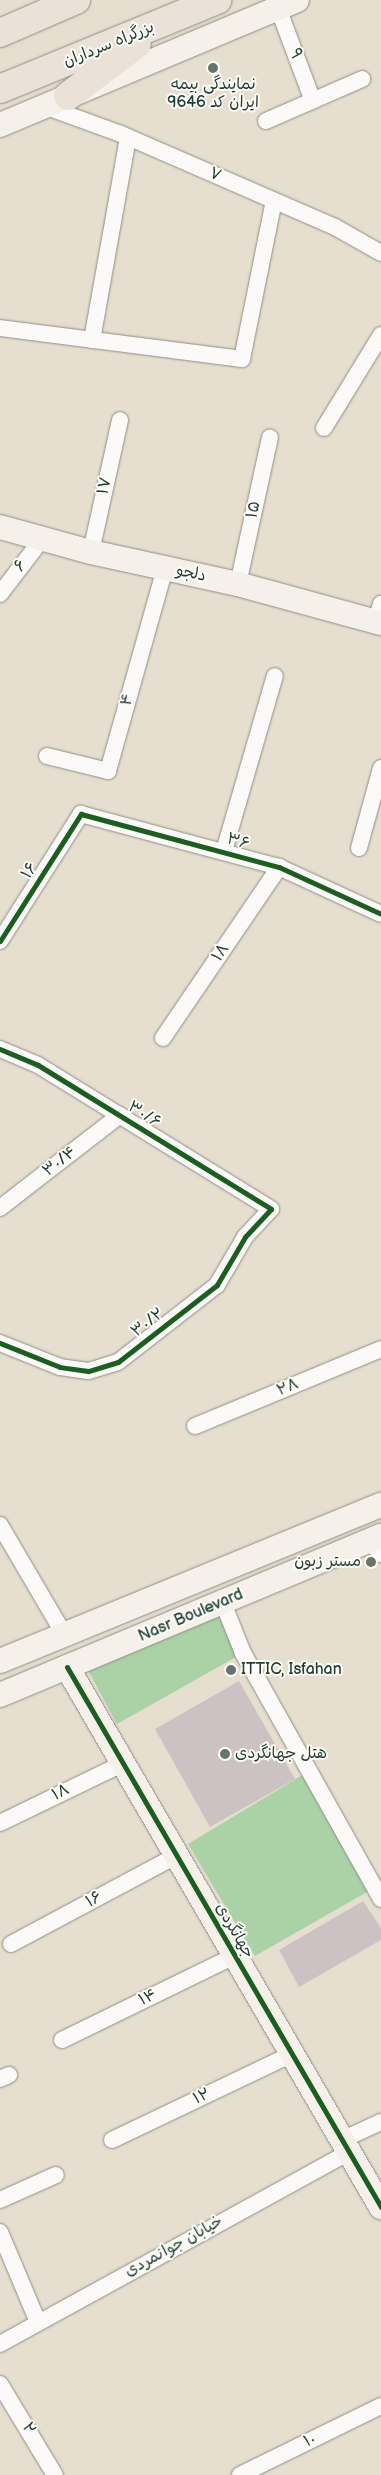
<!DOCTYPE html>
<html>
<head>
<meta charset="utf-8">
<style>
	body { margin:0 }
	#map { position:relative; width:381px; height:2475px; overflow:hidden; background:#e6decf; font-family:"Balsamiq Sans","Playpen Sans Arabic",sans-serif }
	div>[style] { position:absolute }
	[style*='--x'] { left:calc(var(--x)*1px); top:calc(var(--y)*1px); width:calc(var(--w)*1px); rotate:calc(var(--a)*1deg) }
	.green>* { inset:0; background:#abd1a6 }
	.building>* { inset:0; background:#cdc2c3 }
	.roads { filter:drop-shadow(0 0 1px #8e8f86) drop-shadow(0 0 1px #8e8f86) }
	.street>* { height:16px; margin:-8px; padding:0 8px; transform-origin:8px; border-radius:8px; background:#fbfaf8 }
	.secondary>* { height:24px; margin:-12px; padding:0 12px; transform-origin:12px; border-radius:12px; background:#f5f1ea }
	.highway>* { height:28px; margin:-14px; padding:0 14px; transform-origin:14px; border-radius:14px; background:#eae2d7 }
	.cycleway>* { height:5px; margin:-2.5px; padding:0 2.5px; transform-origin:2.5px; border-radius:2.5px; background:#1b5e20 }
	.dots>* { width:14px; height:14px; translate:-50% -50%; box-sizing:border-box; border:2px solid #fdfcf7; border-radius:50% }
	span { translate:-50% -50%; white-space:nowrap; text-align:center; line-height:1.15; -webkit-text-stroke:4px #fdfcf7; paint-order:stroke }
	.street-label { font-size:16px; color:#1f3d34 }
	.poi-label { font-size:16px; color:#1f3d34 }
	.right { translate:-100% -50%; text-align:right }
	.left { translate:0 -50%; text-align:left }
</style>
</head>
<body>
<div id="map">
	<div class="green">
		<i style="clip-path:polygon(223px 1603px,243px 1653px,117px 1724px,83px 1661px)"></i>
		<i style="clip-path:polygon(309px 1771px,374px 1888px,255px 1956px,188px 1844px)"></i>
	</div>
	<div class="building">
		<i style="clip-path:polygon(239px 1681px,295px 1779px,210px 1827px,155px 1729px)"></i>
		<i style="clip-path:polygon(363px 1901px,381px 1928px,381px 1940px,299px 1987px,279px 1950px)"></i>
	</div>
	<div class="roads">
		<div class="street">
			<i style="--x:278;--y:8;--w:99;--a:69.4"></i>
			<i style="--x:44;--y:106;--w:82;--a:20"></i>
			<i style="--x:121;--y:134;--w:233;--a:23.5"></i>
			<i style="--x:335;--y:227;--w:53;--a:29.5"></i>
			<i style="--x:266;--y:121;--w:105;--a:-23.6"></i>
			<i style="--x:0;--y:328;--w:244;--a:7.3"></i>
			<i style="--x:242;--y:359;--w:161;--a:-78.6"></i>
			<i style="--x:92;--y:340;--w:206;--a:-79.9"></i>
			<i style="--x:324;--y:428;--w:109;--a:-58.5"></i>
			<i style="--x:91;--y:552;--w:135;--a:-77.6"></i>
			<i style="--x:238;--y:584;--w:150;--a:-77.7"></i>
			<i style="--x:0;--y:594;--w:69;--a:-52.6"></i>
			<i style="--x:376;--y:621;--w:18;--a:-74"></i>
			<i style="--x:47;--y:756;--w:63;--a:13.8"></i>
			<i style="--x:108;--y:771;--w:211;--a:-74.3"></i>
			<i style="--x:359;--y:848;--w:83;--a:-74.6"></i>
			<i style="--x:224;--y:851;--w:182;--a:-73.8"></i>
			<i style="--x:0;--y:941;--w:151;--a:-57.5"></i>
			<i style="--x:81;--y:814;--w:205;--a:15"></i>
			<i style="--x:279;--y:867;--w:112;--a:24.7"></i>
			<i style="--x:163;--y:1038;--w:207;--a:-55.8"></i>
			<i style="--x:0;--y:1049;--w:41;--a:22.8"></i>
			<i style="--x:38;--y:1065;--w:274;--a:31.7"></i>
			<i style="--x:271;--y:1209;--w:38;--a:133"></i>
			<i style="--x:245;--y:1237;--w:56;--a:120.3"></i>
			<i style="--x:217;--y:1285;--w:125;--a:142.1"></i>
			<i style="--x:118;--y:1362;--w:31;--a:163"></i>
			<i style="--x:88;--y:1371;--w:28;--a:-172"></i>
			<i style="--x:60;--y:1367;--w:65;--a:-158.2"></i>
			<i style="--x:0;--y:1208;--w:152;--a:-37.8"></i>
			<i style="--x:195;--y:1426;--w:201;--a:-22.5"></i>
			<i style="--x:0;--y:1525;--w:126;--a:59.6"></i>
			<i style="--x:369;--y:1541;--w:18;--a:47"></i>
			<i style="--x:223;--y:1603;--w:54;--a:68.2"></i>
			<i style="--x:243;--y:1653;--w:282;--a:60.7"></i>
			<i style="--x:0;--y:1823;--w:136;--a:-25.8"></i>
			<i style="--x:11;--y:1944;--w:187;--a:-28.1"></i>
			<i style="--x:62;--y:2040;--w:191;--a:-26"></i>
			<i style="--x:0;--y:2079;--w:10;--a:-24"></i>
			<i style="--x:112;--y:2140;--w:199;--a:-25.5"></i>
			<i style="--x:342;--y:2140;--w:43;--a:-24.8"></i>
			<i style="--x:0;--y:2200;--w:61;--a:-24.1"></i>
			<i style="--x:0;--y:2232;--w:98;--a:67.1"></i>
			<i style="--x:0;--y:2344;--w:398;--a:-28.8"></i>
			<i style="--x:0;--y:2384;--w:106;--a:58.9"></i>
			<i style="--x:240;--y:2475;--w:157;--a:-26.1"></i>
		</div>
		<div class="secondary">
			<i style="--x:0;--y:125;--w:322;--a:-22.8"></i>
			<i style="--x:0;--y:527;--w:94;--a:15.4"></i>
			<i style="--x:91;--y:552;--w:150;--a:12.3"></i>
			<i style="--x:238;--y:584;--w:148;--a:15.3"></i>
			<i style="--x:0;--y:1661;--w:412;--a:-22.3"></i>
			<i style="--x:67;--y:1667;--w:625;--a:59.82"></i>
			<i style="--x:0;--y:1695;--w:413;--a:-22.7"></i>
		</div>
		<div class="highway">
			<i style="--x:0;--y:33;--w:83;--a:-23.5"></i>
			<i style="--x:0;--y:89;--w:235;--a:-22.3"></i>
			<i style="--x:68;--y:96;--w:86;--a:-37"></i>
		</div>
	</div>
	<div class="cycleway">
		<i style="--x:0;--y:941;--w:151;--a:-57.5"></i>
		<i style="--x:81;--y:814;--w:205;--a:15"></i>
		<i style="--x:279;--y:867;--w:112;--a:24.7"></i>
		<i style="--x:0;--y:1049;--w:41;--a:22.8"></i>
		<i style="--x:38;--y:1065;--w:274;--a:31.7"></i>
		<i style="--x:271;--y:1209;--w:38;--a:133"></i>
		<i style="--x:245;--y:1237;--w:56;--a:120.3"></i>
		<i style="--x:217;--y:1285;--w:125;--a:142.1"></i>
		<i style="--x:118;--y:1362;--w:31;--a:163"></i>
		<i style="--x:88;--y:1371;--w:28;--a:-172"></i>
		<i style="--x:60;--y:1367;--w:65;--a:-158.2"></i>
		<i style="--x:67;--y:1667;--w:625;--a:59.82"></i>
	</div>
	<div class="dots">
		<i style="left:213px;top:68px;background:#65756a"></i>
		<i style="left:371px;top:1562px;background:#65756a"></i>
		<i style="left:231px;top:1670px;background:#65756a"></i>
		<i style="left:225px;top:1754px;background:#65756a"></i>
	</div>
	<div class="street-label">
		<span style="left:109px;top:45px;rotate:-22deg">بزرگراه سرداران</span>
		<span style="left:295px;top:54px;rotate:69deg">۹</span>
		<span style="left:215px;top:175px;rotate:23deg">۷</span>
		<span style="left:105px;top:486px;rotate:-78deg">۱۷</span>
		<span style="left:254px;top:510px;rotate:-78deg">۱۵</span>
		<span style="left:21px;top:566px;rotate:-53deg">۶</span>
		<span style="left:191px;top:574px;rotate:12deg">دلجو</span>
		<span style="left:128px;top:700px;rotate:-74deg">۴</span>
		<span style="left:238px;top:842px;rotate:16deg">۳۶</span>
		<span style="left:30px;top:871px;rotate:-58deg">۱۶</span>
		<span style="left:221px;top:953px;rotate:-56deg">۱۸</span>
		<span style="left:144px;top:1115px;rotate:32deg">۳۰/۶</span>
		<span style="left:60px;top:1162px;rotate:-38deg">۳۰/۴</span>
		<span style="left:148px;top:1323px;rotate:-38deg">۳۰/۲</span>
		<span style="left:288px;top:1388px;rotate:-22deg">۲۸</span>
		<span style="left:191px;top:1616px;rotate:-23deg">Nasr Boulevard</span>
		<span style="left:61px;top:1793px;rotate:-26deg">۱۸</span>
		<span style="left:94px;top:1900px;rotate:-28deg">۱۶</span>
		<span style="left:234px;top:1931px;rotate:60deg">جهانگردی</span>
		<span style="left:148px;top:1998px;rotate:-26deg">۱۴</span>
		<span style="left:202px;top:2097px;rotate:-25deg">۱۲</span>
		<span style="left:174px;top:2247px;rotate:-29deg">خیابان جوانمردی</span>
		<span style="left:28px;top:2429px;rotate:59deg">۲</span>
		<span style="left:310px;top:2441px;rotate:-26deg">۱۰</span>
	</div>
	<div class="poi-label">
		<span style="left:213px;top:94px">نمایندگی بیمه<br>ایران کد 9646</span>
		<span class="right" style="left:361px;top:1562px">مستر زبون</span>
		<span class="left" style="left:241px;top:1670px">ITTIC, Isfahan</span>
		<span class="left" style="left:235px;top:1754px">هتل جهانگردی</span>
	</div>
</div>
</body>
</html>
